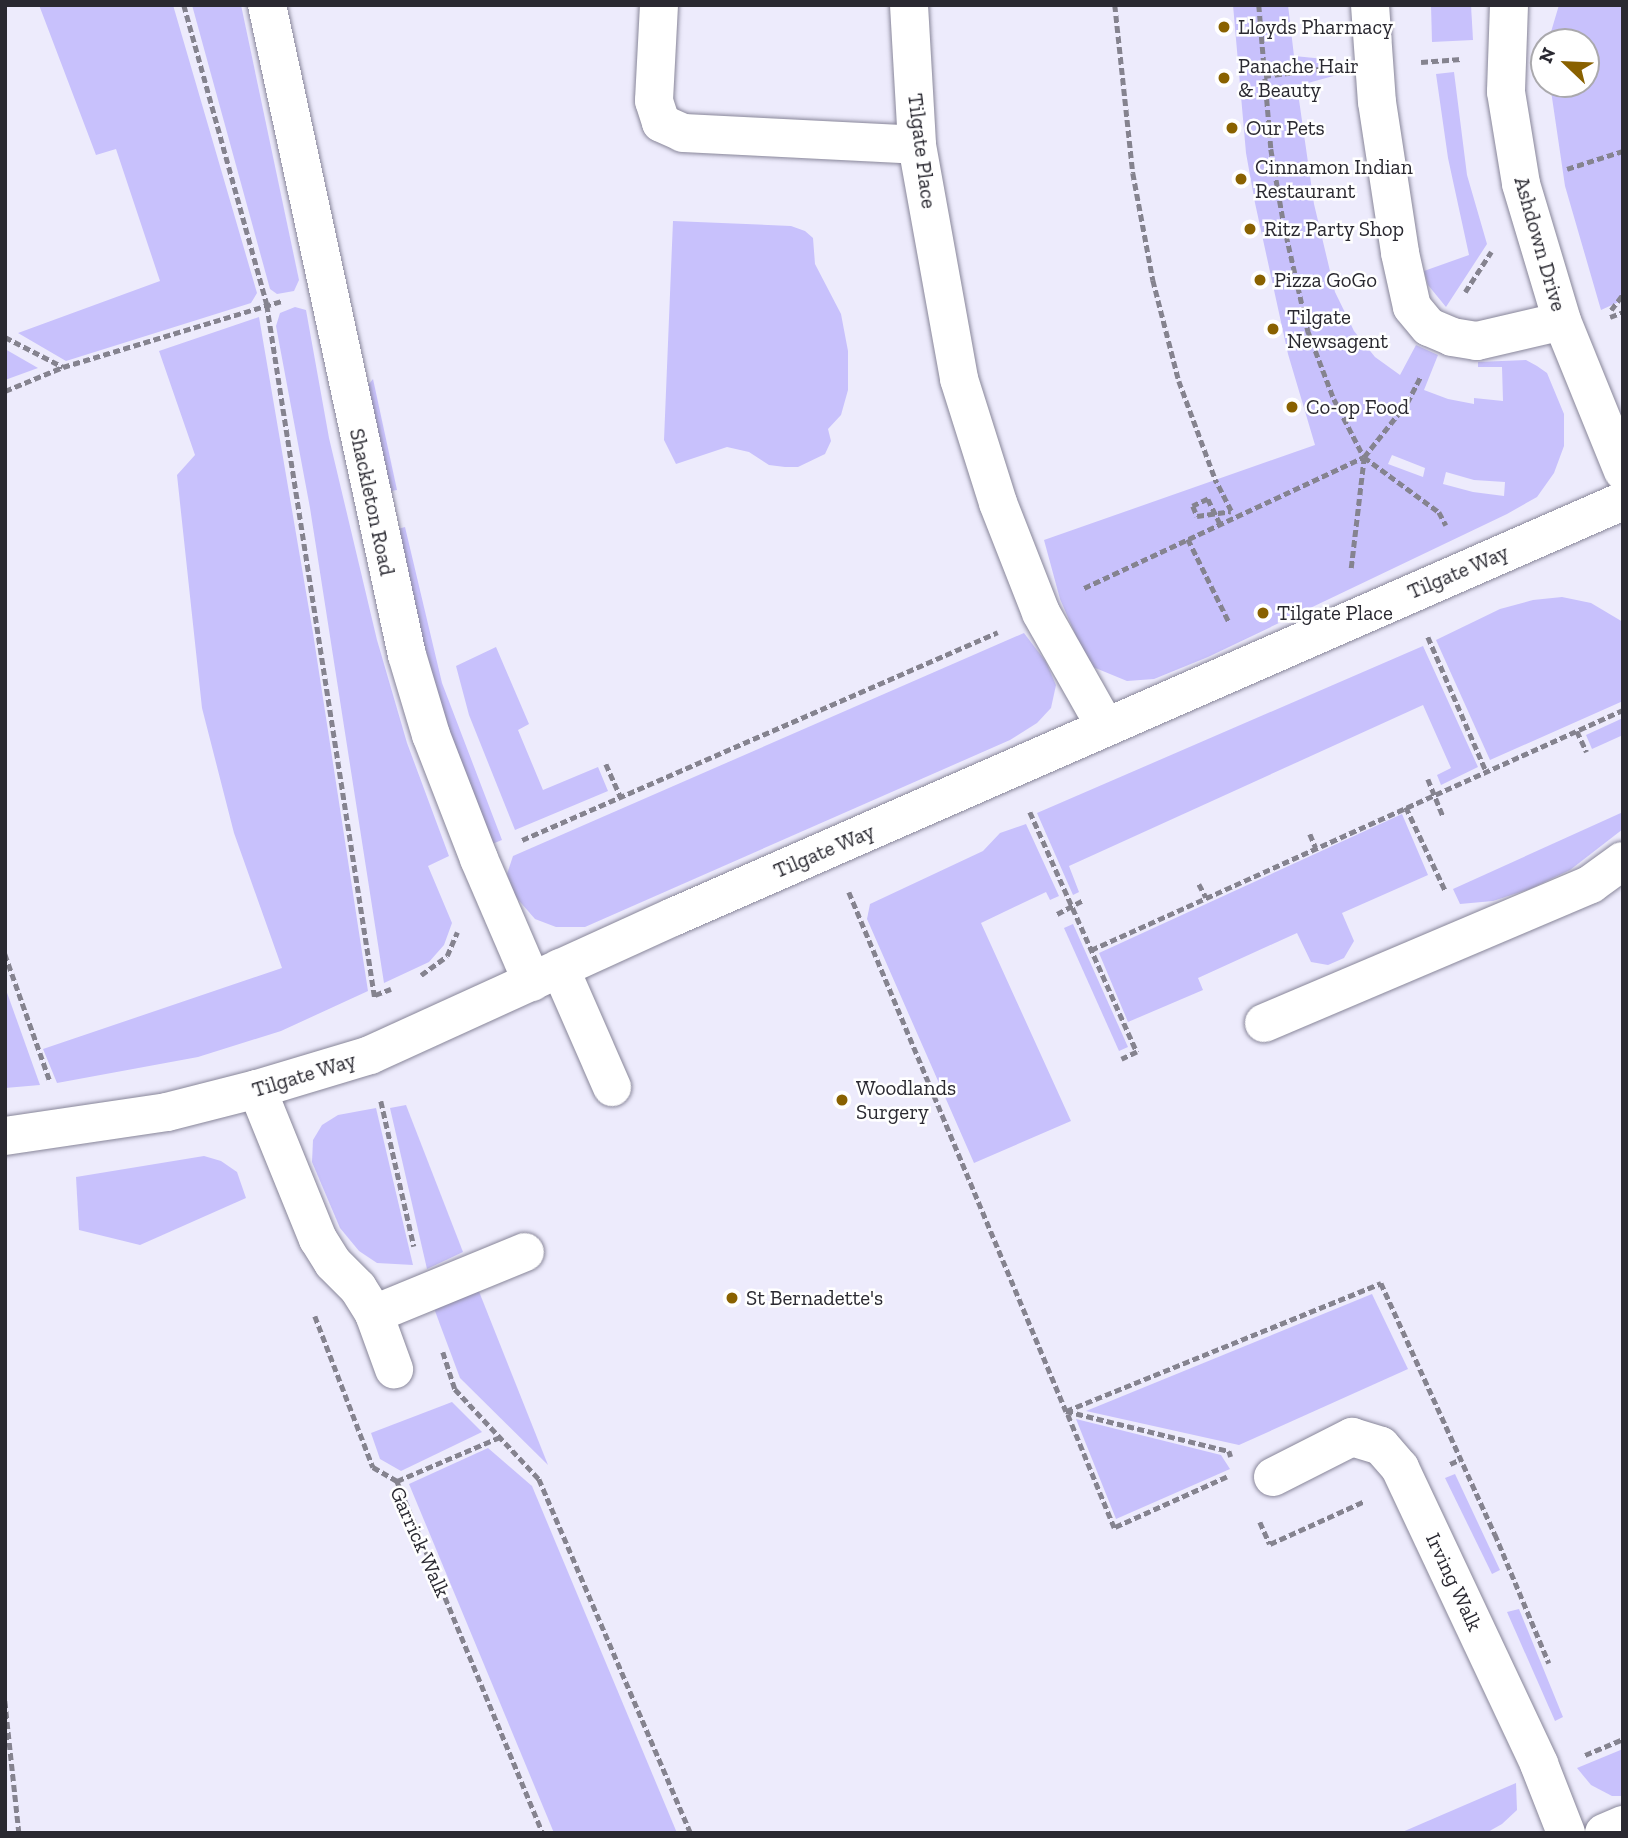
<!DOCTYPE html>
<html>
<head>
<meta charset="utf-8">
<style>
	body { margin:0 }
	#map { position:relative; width:1628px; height:1838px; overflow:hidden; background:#edebfc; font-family:"Zilla Slab",serif }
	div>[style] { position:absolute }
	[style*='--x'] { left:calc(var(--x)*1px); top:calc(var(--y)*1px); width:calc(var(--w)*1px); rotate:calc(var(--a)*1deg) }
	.green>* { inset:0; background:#c8c1fc }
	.path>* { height:4.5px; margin-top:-2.25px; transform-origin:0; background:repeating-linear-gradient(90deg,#85838f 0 7px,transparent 0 10.5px) }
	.roads { filter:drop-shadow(0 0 2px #888699) drop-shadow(0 0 2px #888699) }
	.minor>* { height:38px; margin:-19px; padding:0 19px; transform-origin:19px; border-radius:19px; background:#fff }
	.path-bridge>* { height:4.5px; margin-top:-2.25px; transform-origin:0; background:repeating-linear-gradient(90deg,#85838f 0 7px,transparent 0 10.5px) }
	.dots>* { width:19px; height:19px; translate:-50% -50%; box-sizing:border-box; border:4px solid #fff; border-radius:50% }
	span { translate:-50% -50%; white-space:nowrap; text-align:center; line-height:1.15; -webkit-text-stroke:5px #fff; paint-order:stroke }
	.poi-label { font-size:21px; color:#2a2931 }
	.left { translate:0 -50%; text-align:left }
	.street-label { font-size:21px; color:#2a2931 }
	.frame { position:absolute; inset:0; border:7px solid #2a2931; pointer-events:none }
	.north { position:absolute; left:1530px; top:28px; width:70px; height:70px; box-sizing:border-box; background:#fff; border:2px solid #aaa9ad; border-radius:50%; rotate:293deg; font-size:19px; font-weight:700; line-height:28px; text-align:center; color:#2a2931 }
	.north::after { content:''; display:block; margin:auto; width:24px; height:32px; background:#896100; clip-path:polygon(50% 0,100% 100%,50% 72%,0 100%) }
</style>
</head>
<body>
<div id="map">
	<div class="green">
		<i style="clip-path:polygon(39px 5px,173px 5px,257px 293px,251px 303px,66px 361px,18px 333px,160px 281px,116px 149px,96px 155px)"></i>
		<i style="clip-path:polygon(192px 5px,241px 5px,299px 280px,294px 291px,277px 294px,270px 289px)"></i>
		<i style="clip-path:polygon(evenodd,1233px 5px,1288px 5px,1294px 56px,1335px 60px,1337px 75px,1297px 86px,1314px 204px,1335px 292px,1354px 331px,1375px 357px,1400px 375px,1416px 345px,1438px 355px,1424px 390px,1448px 399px,1474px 404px,1474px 398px,1503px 401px,1502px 367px,1478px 367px,1478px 362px,1526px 360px,1537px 366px,1547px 373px,1564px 414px,1564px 446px,1554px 473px,1537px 497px,1507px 514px,1208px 657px,1154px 679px,1127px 681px,1093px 667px,1079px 643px,1060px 599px,1044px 540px,1315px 445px,1288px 354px,1255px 203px,1246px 153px,1233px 5px,1392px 455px,1425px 468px,1423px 477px,1388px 464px,1392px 455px,1233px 5px,1446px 472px,1474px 480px,1505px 482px,1504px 496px,1473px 492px,1443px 484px,1446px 472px)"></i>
		<i style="clip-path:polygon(1431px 5px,1471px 5px,1473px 40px,1432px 42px)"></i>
		<i style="clip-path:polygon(1559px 5px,1623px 5px,1623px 300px,1601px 310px,1565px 186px,1550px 84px,1586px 84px,1586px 42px,1548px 42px)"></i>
		<i style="clip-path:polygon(1454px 72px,1467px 175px,1487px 244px,1446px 307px,1428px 285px,1424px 271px,1469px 255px,1448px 158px,1436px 74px)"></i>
		<i style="clip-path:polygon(673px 221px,791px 226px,805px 231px,813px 238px,815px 264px,841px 314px,848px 351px,848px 390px,841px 415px,828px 429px,831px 441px,825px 454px,798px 467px,785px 467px,769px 465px,749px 452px,727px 447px,676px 464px,664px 440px)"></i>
		<i style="clip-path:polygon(295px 307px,306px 310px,329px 438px,377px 640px,407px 743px,449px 856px,428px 866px,452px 923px,444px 945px,429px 962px,384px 983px,310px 508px,276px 326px,280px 313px)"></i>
		<i style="clip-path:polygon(259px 317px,313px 633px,368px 991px,281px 1031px,198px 1057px,57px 1083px,43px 1049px,282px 968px,234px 833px,202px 708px,177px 475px,195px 455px,159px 351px)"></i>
		<i style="clip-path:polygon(5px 349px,38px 368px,5px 380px)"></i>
		<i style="clip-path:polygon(373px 379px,397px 490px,385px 492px,364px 390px)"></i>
		<i style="clip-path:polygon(405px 527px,442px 683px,502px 840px,492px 844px,455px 751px,434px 686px,394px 530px)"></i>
		<i style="clip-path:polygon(1562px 597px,1591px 603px,1623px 622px,1623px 701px,1490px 760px,1436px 640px,1500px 609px,1533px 600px)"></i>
		<i style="clip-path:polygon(1024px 633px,1046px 662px,1056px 685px,1051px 708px,1037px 723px,1010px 740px,585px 927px,556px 927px,535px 919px,515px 896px,507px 874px,513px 856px)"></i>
		<i style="clip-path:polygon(1423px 646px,1478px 767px,1441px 785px,1437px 775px,1451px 768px,1423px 705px,1069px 866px,1079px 892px,1073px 895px,1037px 813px)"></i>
		<i style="clip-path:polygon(496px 647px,529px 724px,518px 730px,543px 790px,598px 767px,608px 791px,515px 830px,469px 715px,456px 666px)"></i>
		<i style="clip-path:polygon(1623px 718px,1623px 735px,1592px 749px,1586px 735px)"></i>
		<i style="clip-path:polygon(1623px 812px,1623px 829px,1570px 870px,1530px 889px,1493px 901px,1460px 904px,1453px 889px)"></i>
		<i style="clip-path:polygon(1402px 814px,1428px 875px,1342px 913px,1354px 941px,1344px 958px,1328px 965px,1311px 962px,1297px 933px,1198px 978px,1203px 990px,1128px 1022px,1099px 953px)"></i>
		<i style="clip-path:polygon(1026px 824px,1059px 896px,1050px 900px,1046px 892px,981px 923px,1071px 1121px,974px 1163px,867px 919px,870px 904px,983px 851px,1000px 833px)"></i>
		<i style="clip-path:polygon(1073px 924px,1128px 1047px,1119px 1051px,1064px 928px)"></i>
		<i style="clip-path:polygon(5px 987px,40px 1085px,5px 1088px)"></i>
		<i style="clip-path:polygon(406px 1105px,463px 1252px,427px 1269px,390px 1108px)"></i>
		<i style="clip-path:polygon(376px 1108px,413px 1265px,377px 1263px,359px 1251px,340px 1228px,312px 1162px,313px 1140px,322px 1125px,338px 1115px)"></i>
		<i style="clip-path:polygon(204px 1156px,221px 1161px,237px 1172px,246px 1198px,140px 1245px,79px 1230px,76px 1177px)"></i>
		<i style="clip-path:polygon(478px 1289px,548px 1465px,460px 1378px,432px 1303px)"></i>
		<i style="clip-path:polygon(1372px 1294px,1408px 1369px,1239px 1445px,1086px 1411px)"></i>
		<i style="clip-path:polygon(452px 1402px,482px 1432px,401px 1471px,380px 1459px,371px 1433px)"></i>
		<i style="clip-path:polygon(1076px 1419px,1221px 1455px,1230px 1469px,1116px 1519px)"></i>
		<i style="clip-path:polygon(488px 1448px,532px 1486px,677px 1833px,554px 1833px,409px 1484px)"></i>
		<i style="clip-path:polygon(1455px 1474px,1500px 1570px,1492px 1574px,1445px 1478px)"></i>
		<i style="clip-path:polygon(1519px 1609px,1563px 1717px,1555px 1721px,1507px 1612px)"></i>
		<i style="clip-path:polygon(1623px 1749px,1623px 1796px,1612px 1796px,1591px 1785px,1577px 1768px)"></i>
		<i style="clip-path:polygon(1516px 1783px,1517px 1810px,1502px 1824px,1486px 1833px,1400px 1833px)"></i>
	</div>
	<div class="path">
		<i style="--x:184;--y:5;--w:311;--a:74.5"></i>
		<i style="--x:267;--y:305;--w:702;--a:81.15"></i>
		<i style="--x:1115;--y:5;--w:169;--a:83.9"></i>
		<i style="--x:1133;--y:173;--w:109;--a:79.4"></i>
		<i style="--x:1153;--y:280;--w:104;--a:75.6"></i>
		<i style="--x:1179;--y:381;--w:107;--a:69.7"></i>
		<i style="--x:1259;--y:5;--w:144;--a:85.2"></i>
		<i style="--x:1271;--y:149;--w:77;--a:80.3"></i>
		<i style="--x:1284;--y:225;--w:109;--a:77.2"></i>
		<i style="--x:1308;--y:331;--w:73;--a:69.1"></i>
		<i style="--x:1334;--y:399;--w:65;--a:62.7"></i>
		<i style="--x:1364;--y:457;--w:93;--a:36.3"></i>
		<i style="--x:1439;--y:512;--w:15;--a:62"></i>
		<i style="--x:1421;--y:62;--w:40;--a:-4.3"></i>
		<i style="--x:1264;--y:76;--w:64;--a:-7.1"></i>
		<i style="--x:1567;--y:169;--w:59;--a:-17.8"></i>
		<i style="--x:1465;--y:292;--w:48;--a:-57"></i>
		<i style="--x:1611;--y:310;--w:20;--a:-53"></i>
		<i style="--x:1610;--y:317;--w:14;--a:-21"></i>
		<i style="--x:5;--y:337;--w:65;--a:27.3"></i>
		<i style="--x:63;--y:367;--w:228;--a:-16.8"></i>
		<i style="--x:5;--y:391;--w:63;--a:-22.5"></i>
		<i style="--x:1208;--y:499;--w:28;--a:64"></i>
		<i style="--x:1188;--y:539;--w:93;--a:63.7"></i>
		<i style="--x:1351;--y:568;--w:111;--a:-83.3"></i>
		<i style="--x:1084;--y:588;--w:309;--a:-25.1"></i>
		<i style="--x:1364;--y:457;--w:69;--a:-51.5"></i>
		<i style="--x:1407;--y:403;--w:29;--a:-63"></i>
		<i style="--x:1428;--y:637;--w:146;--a:66.6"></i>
		<i style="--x:1577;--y:731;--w:23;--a:65"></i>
		<i style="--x:606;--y:764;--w:36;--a:66"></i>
		<i style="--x:1428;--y:779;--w:40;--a:68"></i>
		<i style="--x:1406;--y:807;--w:94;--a:64.8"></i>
		<i style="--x:1030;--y:812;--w:263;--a:66"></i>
		<i style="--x:1137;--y:1052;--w:17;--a:155"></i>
		<i style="--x:1310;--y:834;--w:15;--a:67"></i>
		<i style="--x:522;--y:840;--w:519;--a:-23.6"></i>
		<i style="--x:1199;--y:884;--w:15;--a:62"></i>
		<i style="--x:849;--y:892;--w:563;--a:67.31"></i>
		<i style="--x:1066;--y:1411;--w:168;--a:13.8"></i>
		<i style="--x:1229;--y:1451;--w:6;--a:72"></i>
		<i style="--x:1057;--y:914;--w:30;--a:-28"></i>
		<i style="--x:1091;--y:950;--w:584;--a:-24.28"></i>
		<i style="--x:5;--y:954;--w:135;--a:70.5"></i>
		<i style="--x:421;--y:975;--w:32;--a:-36"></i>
		<i style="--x:447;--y:956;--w:26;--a:-67"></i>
		<i style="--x:375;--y:995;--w:17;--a:-21"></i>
		<i style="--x:381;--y:1101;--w:149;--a:77.2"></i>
		<i style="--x:315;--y:1316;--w:162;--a:69"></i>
		<i style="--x:373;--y:1467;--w:28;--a:30"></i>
		<i style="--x:397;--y:1481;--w:381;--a:67.5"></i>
		<i style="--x:443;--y:1352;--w:39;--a:72"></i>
		<i style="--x:455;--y:1389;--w:123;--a:47"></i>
		<i style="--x:539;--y:1479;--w:385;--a:66.8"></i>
		<i style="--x:1450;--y:1464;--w:12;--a:-24"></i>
		<i style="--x:1227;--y:1477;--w:124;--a:155.7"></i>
		<i style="--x:1114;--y:1528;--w:126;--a:-112.3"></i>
		<i style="--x:1066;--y:1411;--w:340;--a:-22.1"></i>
		<i style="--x:1381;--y:1283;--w:276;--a:65.6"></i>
		<i style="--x:1495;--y:1534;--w:140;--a:67.3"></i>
		<i style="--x:397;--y:1481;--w:112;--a:-23.1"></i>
		<i style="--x:1260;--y:1522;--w:24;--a:66"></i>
		<i style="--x:1270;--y:1544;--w:104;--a:-24.4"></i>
		<i style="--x:5;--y:1701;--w:133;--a:83.9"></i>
		<i style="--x:1585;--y:1755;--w:41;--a:-22.8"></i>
	</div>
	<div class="roads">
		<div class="minor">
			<i style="--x:267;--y:5;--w:665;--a:77.85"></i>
			<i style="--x:407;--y:655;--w:84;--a:73.3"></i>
			<i style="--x:431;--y:735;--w:133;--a:68.8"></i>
			<i style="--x:479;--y:859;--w:134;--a:66.7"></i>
			<i style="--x:659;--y:5;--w:96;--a:93"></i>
			<i style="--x:654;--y:101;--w:23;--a:72"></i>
			<i style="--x:661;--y:123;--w:24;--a:24"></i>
			<i style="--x:683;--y:133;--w:234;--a:2.9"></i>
			<i style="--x:909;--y:5;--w:140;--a:86.7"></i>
			<i style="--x:917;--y:145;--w:238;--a:79.8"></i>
			<i style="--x:959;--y:379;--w:130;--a:72.5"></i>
			<i style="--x:998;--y:503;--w:118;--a:68.6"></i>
			<i style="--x:1041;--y:613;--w:130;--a:60.5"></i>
			<i style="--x:1370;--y:5;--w:97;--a:85.9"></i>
			<i style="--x:1377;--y:102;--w:153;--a:81.3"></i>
			<i style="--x:1400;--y:253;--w:55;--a:77.5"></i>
			<i style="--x:1412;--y:307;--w:26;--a:50"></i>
			<i style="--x:1429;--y:327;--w:25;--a:23"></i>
			<i style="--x:1452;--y:337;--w:25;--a:9"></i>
			<i style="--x:1477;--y:341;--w:87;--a:-13.2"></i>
			<i style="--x:1509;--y:5;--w:87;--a:92"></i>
			<i style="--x:1506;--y:92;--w:93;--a:80.7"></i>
			<i style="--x:1521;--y:184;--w:143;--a:73.3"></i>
			<i style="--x:1562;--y:321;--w:162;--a:67.9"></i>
			<i style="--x:560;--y:968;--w:130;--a:66.4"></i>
			<i style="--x:1264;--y:1023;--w:355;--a:-23"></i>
			<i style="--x:1591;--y:884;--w:39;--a:-36"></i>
			<i style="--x:257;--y:1089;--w:162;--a:67.9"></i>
			<i style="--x:318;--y:1239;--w:28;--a:58"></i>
			<i style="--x:333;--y:1263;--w:35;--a:45"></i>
			<i style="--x:358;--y:1288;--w:31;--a:58"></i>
			<i style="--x:374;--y:1314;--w:59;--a:70"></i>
			<i style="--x:5;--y:1136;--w:164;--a:-8.4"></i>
			<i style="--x:167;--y:1112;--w:93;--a:-14.3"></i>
			<i style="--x:257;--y:1089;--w:118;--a:-16.7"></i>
			<i style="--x:370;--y:1055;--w:333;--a:-24.5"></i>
			<i style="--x:673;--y:917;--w:1037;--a:-23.65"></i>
			<i style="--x:374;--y:1314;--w:163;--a:-22.3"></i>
			<i style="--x:1273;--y:1477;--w:89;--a:-26.9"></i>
			<i style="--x:1352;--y:1437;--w:30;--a:17"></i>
			<i style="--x:1381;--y:1446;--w:29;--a:49"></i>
			<i style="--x:1400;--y:1468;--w:327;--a:64.8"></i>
			<i style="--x:1539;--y:1764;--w:74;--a:68.6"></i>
			<i style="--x:1604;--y:1833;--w:21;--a:-23"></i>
		</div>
	</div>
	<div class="path-bridge">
		<i style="--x:1208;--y:499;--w:17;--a:155"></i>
		<i style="--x:1193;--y:506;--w:11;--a:68"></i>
		<i style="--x:1197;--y:516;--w:34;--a:-8"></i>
		<i style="--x:1231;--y:511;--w:34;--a:-117"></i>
	</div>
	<div class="dots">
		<i style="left:1224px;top:27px;background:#896100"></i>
		<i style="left:1224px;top:78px;background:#896100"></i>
		<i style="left:1232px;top:128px;background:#896100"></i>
		<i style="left:1241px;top:179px;background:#896100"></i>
		<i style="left:1250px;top:229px;background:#896100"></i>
		<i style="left:1260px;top:280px;background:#896100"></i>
		<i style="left:1273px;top:329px;background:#896100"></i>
		<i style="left:1292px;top:407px;background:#896100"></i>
		<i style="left:1263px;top:613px;background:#896100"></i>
		<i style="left:842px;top:1100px;background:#896100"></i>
		<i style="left:732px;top:1298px;background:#896100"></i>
	</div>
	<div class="poi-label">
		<span class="left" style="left:1238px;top:27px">Lloyds Pharmacy</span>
		<span class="left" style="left:1238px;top:78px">Panache Hair<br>&amp; Beauty</span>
		<span class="left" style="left:1246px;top:128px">Our Pets</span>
		<span class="left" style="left:1255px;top:179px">Cinnamon Indian<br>Restaurant</span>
		<span class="left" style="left:1264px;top:229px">Ritz Party Shop</span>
		<span class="left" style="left:1274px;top:280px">Pizza GoGo</span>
		<span class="left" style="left:1287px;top:329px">Tilgate<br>Newsagent</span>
		<span class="left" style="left:1306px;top:407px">Co-op Food</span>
		<span class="left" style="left:1277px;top:613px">Tilgate Place</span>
		<span class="left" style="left:856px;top:1100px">Woodlands<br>Surgery</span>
		<span class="left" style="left:746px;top:1298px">St Bernadette's</span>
	</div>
	<div class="street-label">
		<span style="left:922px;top:151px;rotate:83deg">Tilgate Place</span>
		<span style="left:1540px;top:244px;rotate:74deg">Ashdown Drive</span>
		<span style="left:372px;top:502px;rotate:78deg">Shackleton Road</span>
		<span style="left:1458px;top:572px;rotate:-23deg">Tilgate Way</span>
		<span style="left:824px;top:851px;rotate:-23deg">Tilgate Way</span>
		<span style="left:304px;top:1075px;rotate:-17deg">Tilgate Way</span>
		<span style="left:420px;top:1542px;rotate:66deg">Garrick Walk</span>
		<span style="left:1454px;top:1582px;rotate:65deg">Irving Walk</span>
	</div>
	<div class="frame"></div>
	<div class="north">N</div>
</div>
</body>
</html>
